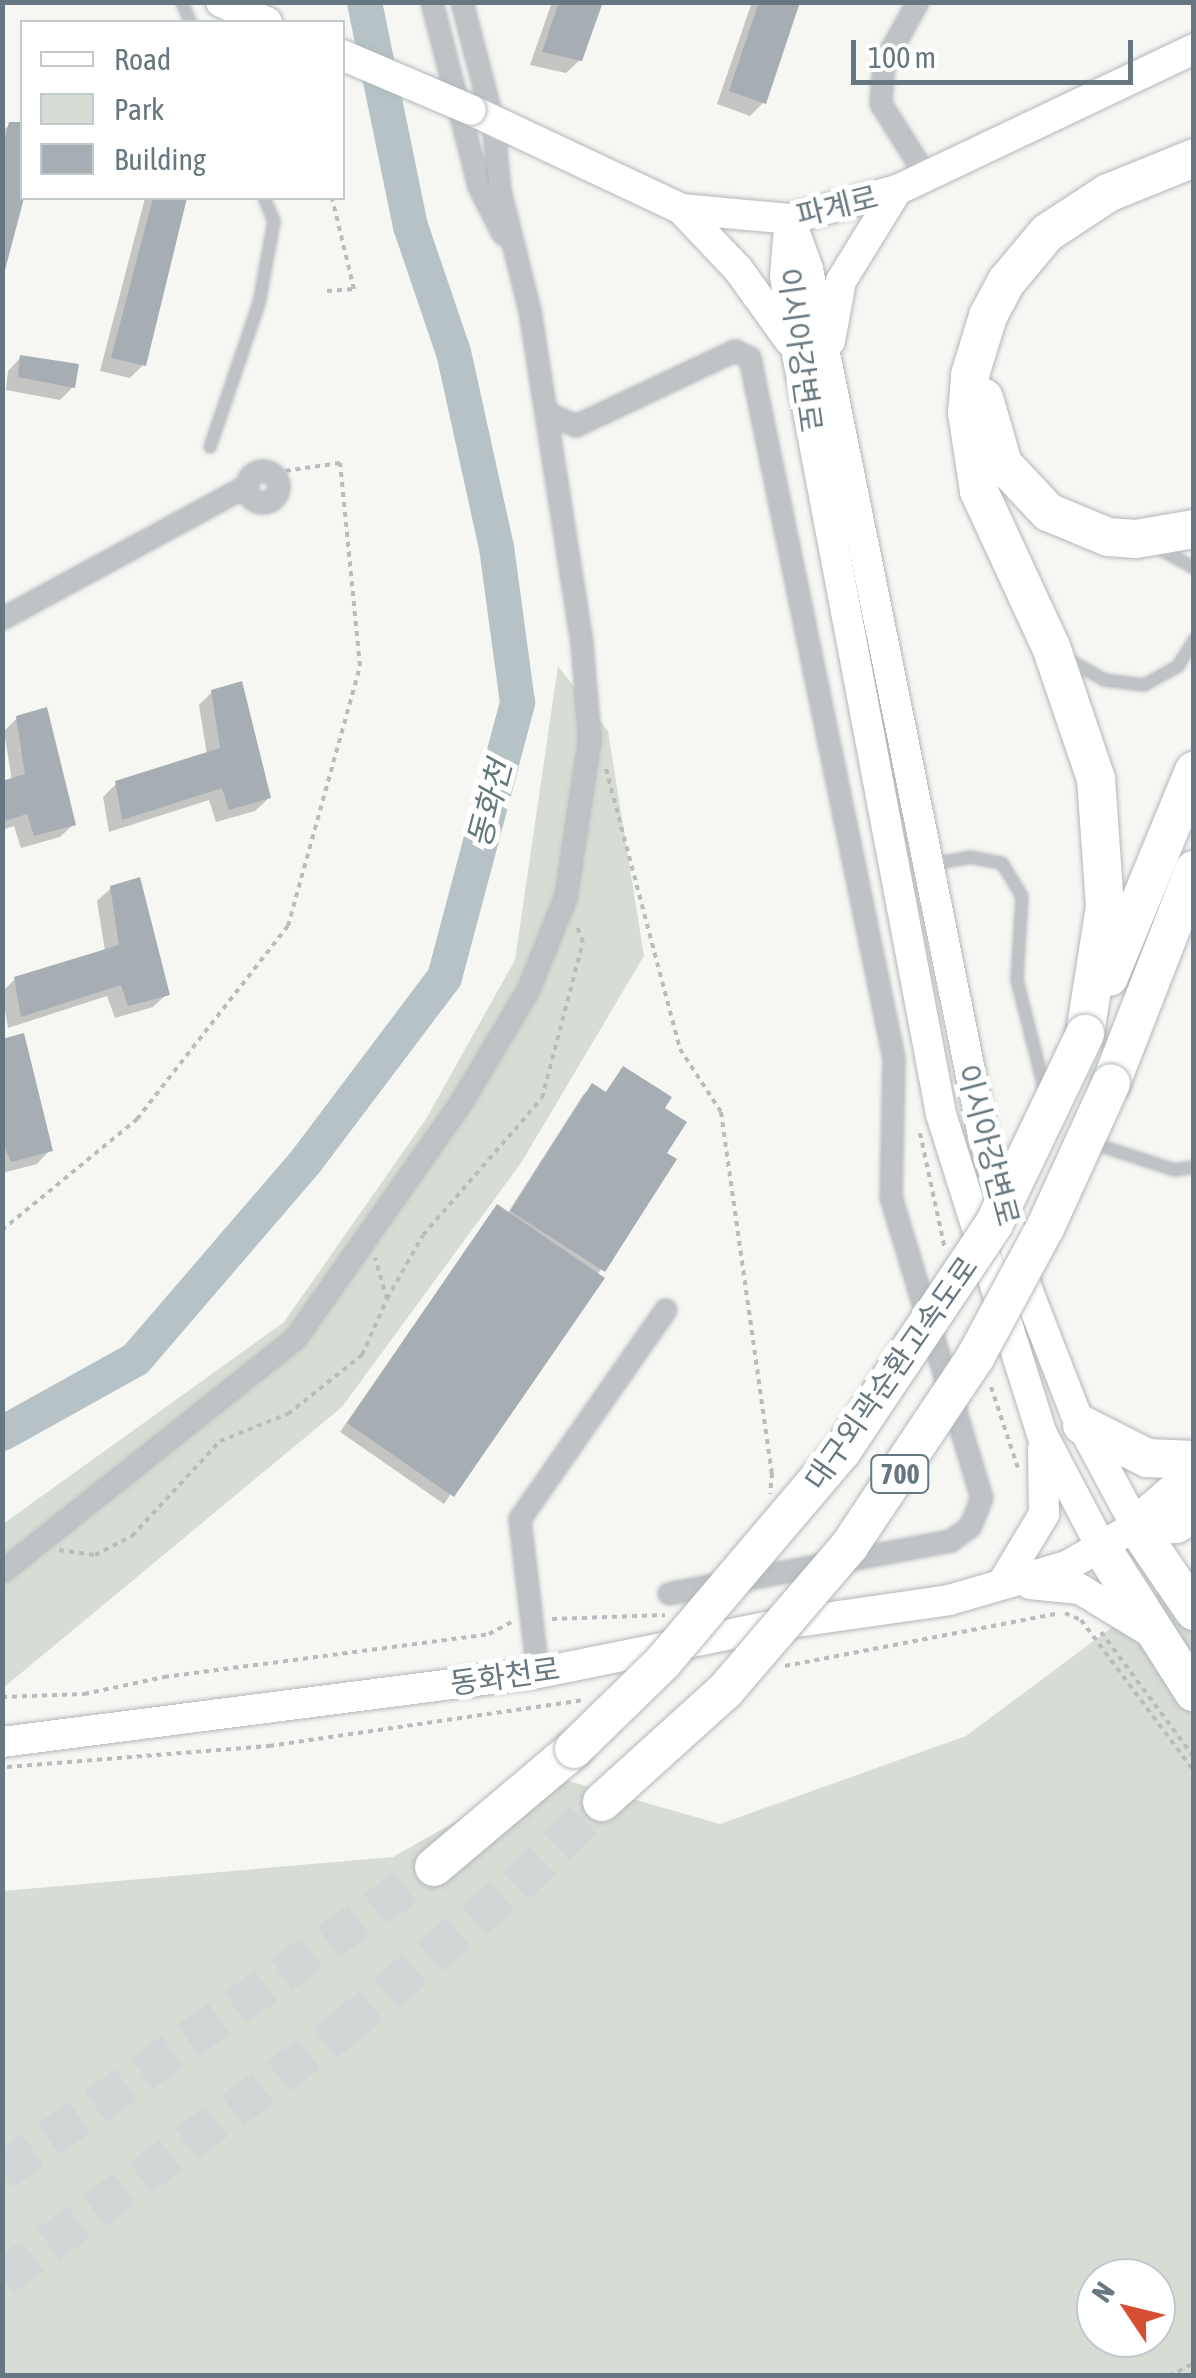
<!DOCTYPE html>
<html>
<head>
<meta charset="utf-8">
<style>
	body { margin:0 }
	#map { position:relative; width:1196px; height:2378px; overflow:hidden; background:#f6f6f3; font-family:"Asap Condensed","Noto Sans KR",sans-serif }
	div>[style] { position:absolute }
	[style*='--x'] { left:calc(var(--x)*1px); top:calc(var(--y)*1px); width:calc(var(--w)*1px); rotate:calc(var(--a)*1deg) }
	.green>* { inset:0; background:#d7dcd4 }
	.shadow>* { inset:0; background:#0003 }
	.river>* { height:35px; margin:-17.5px; padding:0 17.5px; transform-origin:17.5px; border-radius:17.5px; background:#b6c2c5 }
	.building>* { inset:0; background:#a7aeb3 }
	.highway-tunnel>* { height:38px; margin-top:-19px; transform-origin:0; background:repeating-linear-gradient(90deg,#d2d6d6 0 38px,transparent 0 57px) }
	.path>* { height:4px; margin-top:-2px; transform-origin:0; background:repeating-linear-gradient(90deg,#b9bcbe 0 5px,transparent 0 10px) }
	.roads { filter:drop-shadow(0 0 2px #b2b7ba) drop-shadow(0 0 2px #b2b7ba) }
	.lane>* { height:10px; margin:-5px; padding:0 5px; transform-origin:5px; border-radius:5px; background:#bfc3c6 }
	.street>* { height:20px; margin:-10px; padding:0 10px; transform-origin:10px; border-radius:10px; background:#bfc3c6 }
	.street>.ring { margin:-10px; padding:0; box-sizing:content-box; background:none; border:20px solid #bfc3c6; border-radius:50% }
	.secondary>* { height:30px; margin:-15px; padding:0 15px; transform-origin:15px; border-radius:15px; background:#fff }
	.highway>* { height:38px; margin:-19px; padding:0 19px; transform-origin:19px; border-radius:19px; background:#fff }
	.bridges { filter:drop-shadow(0 0 2px #b2b7ba) drop-shadow(0 0 2px #b2b7ba) }
	.secondary-bridge>* { height:30px; margin:-15px; padding:0 15px; transform-origin:15px; border-radius:15px; background:#fff }
	.highway-bridge>* { height:38px; margin:-19px; padding:0 19px; transform-origin:19px; border-radius:19px; background:#fff }
	span { translate:-50% -50%; white-space:nowrap; text-align:center; line-height:1.15; -webkit-text-stroke:10px #fff; paint-order:stroke }
	.shield-label span { padding:2px 8px; background:#fff; border:2px solid; border-radius:8px; -webkit-text-stroke-width:0 }
	.shield-label { font-size:28px; color:#677781; font-weight:700 }
	.street-label { font-size:30px; color:#677781 }
	.water-label { font-size:32px; color:#63787e; font-style:italic }
	.frame { position:absolute; inset:0; border:5px solid #677781; pointer-events:none }
	.legend { position:absolute; left:20px; top:20px; width:325px; height:180px; box-sizing:border-box; background:#fff; border:2px solid #c2c9cd; margin:0; padding:12px 18px; list-style:none; font-size:30px; color:#677781 }
	.legend li { display:flex; align-items:center; gap:20px; height:50px }
	.legend b { width:50px; border:2px solid #c2c9cd }
	.north { position:absolute; left:1076px; top:2258px; width:100px; height:100px; box-sizing:border-box; background:#fff; border:2px solid #c2c9cd; border-radius:50%; rotate:305deg; font-size:28px; font-weight:700; line-height:40px; text-align:center; color:#677781 }
	.north::after { content:''; display:block; margin:auto; width:35px; height:45px; background:#d64f32; clip-path:polygon(50% 0,100% 100%,50% 72%,0 100%) }
	.scale { position:absolute; left:851px; top:40px; width:282px; height:45px; box-sizing:border-box; border:5px solid #677781; border-top:0; padding-left:12px; font-size:30px; line-height:35px; white-space:nowrap; color:#677781; -webkit-text-stroke:8px #fff; paint-order:stroke }
</style>
</head>
<body>
<div id="map">
	<div class="green">
		<i style="clip-path:polygon(558px 666px,608px 731px,644px 956px,521px 1163px,342px 1407px,3px 1688px,3px 1524px,284px 1322px,426px 1119px,515px 960px)"></i>
		<i style="clip-path:polygon(evenodd,1193px 1567px,1193px 2375px,3px 2376px,3px 1891px,393px 1857px,541px 1773px,720px 1824px,966px 1736px,1193px 1567px,1096px 2278px,1156px 2278px,1156px 2338px,1096px 2338px,1096px 2278px)"></i>
	</div>
	<div class="shadow">
		<i style="clip-path:polygon(552px 2px,600px 2px,580px 60px,566px 73px,530px 65px)"></i>
		<i style="clip-path:polygon(752px 2px,797px 2px,764px 102px,750px 116px,717px 104px)"></i>
		<i style="clip-path:polygon(10px 124px,22px 125px,22px 192px,2px 269px,2px 132px)"></i>
		<i style="clip-path:polygon(145px 198px,184px 198px,143px 365px,130px 378px,100px 371px)"></i>
		<i style="clip-path:polygon(21px 357px,73px 387px,60px 400px,6px 390px,8px 371px)"></i>
		<i style="clip-path:polygon(212px 692px,269px 798px,255px 811px,216px 822px,209px 800px,109px 832px,103px 797px,117px 783px,207px 755px,199px 705px)"></i>
		<i style="clip-path:polygon(17px 718px,74px 824px,60px 837px,21px 848px,14px 826px,2px 830px,2px 784px,12px 781px,4px 731px)"></i>
		<i style="clip-path:polygon(111px 888px,167px 994px,153px 1007px,115px 1018px,107px 996px,8px 1028px,2px 992px,15px 979px,105px 951px,97px 901px)"></i>
		<i style="clip-path:polygon(2px 1042px,50px 1150px,37px 1164px,2px 1173px)"></i>
		<i style="clip-path:polygon(623px 1069px,664px 1154px,674px 1160px,444px 1504px,340px 1432px,489px 1216px,507px 1214px,583px 1095px,592px 1086px,604px 1094px)"></i>
	</div>
	<div class="river">
		<i style="--x:2;--y:1433;--w:152;--a:-29.1"></i>
		<i style="--x:135;--y:1359;--w:262;--a:-49.3"></i>
		<i style="--x:306;--y:1160;--w:229;--a:-53"></i>
		<i style="--x:444;--y:977;--w:285;--a:-75.1"></i>
		<i style="--x:517;--y:702;--w:156;--a:-97.7"></i>
		<i style="--x:496;--y:547;--w:200;--a:-102.4"></i>
		<i style="--x:453;--y:352;--w:133;--a:-108.8"></i>
		<i style="--x:410;--y:226;--w:229;--a:-101.6"></i>
	</div>
	<div class="building">
		<i style="clip-path:polygon(559px 2px,603px 2px,582px 61px,542px 52px)"></i>
		<i style="clip-path:polygon(759px 2px,800px 2px,766px 104px,729px 91px)"></i>
		<i style="clip-path:polygon(9px 122px,22px 122px,24px 198px,4px 274px,2px 150px)"></i>
		<i style="clip-path:polygon(153px 198px,187px 198px,146px 366px,111px 358px)"></i>
		<i style="clip-path:polygon(20px 355px,79px 364px,75px 388px,18px 377px)"></i>
		<i style="clip-path:polygon(242px 681px,271px 798px,229px 810px,222px 788px,122px 820px,115px 781px,220px 748px,211px 690px)"></i>
		<i style="clip-path:polygon(47px 707px,76px 825px,34px 836px,27px 814px,2px 822px,2px 781px,25px 774px,16px 716px)"></i>
		<i style="clip-path:polygon(140px 877px,170px 995px,128px 1006px,121px 985px,21px 1017px,14px 977px,119px 945px,110px 886px)"></i>
		<i style="clip-path:polygon(24px 1033px,53px 1151px,11px 1162px,2px 1141px,2px 1039px)"></i>
		<i style="clip-path:polygon(623px 1066px,672px 1097px,665px 1108px,687px 1122px,667px 1153px,677px 1159px,605px 1272px,510px 1211px,592px 1083px,606px 1092px)"></i>
		<i style="clip-path:polygon(497px 1204px,605px 1278px,454px 1497px,347px 1423px)"></i>
	</div>
	<div class="highway-tunnel">
		<i style="--x:2;--y:2172;--w:529;--a:-35.22"></i>
		<i style="--x:2;--y:2278;--w:421;--a:-36.1"></i>
		<i style="--x:342;--y:2030;--w:225;--a:-39.8"></i>
		<i style="--x:515;--y:1886;--w:121;--a:-44"></i>
	</div>
	<div class="path">
		<i style="--x:327;--y:291;--w:27;--a:-4"></i>
		<i style="--x:354;--y:289;--w:94;--a:-103.6"></i>
		<i style="--x:606;--y:769;--w:290;--a:75.2"></i>
		<i style="--x:680;--y:1049;--w:75;--a:56.9"></i>
		<i style="--x:721;--y:1112;--w:365;--a:82"></i>
		<i style="--x:772;--y:1473;--w:21;--a:95"></i>
		<i style="--x:920;--y:1133;--w:120;--a:77.9"></i>
		<i style="--x:2;--y:1230;--w:175;--a:-39.4"></i>
		<i style="--x:137;--y:1119;--w:245;--a:-52"></i>
		<i style="--x:288;--y:926;--w:270;--a:-74.5"></i>
		<i style="--x:360;--y:666;--w:204;--a:-95.6"></i>
		<i style="--x:340;--y:463;--w:70;--a:171.8"></i>
		<i style="--x:387;--y:1299;--w:73;--a:-60.6"></i>
		<i style="--x:423;--y:1235;--w:181;--a:-49"></i>
		<i style="--x:542;--y:1098;--w:161;--a:-75.3"></i>
		<i style="--x:583;--y:942;--w:19;--a:-111"></i>
		<i style="--x:991;--y:1387;--w:85;--a:71.6"></i>
		<i style="--x:59;--y:1550;--w:36;--a:8"></i>
		<i style="--x:95;--y:1555;--w:42;--a:-27.2"></i>
		<i style="--x:132;--y:1536;--w:129;--a:-47.2"></i>
		<i style="--x:220;--y:1441;--w:73;--a:-21.7"></i>
		<i style="--x:288;--y:1414;--w:95;--a:-38.6"></i>
		<i style="--x:362;--y:1355;--w:61;--a:-65.9"></i>
		<i style="--x:387;--y:1299;--w:43;--a:-106.3"></i>
		<i style="--x:1065;--y:1613;--w:17;--a:24"></i>
		<i style="--x:1081;--y:1620;--w:189;--a:53.2"></i>
		<i style="--x:552;--y:1619;--w:113;--a:-2"></i>
		<i style="--x:1101;--y:1632;--w:156;--a:53.4"></i>
		<i style="--x:785;--y:1666;--w:280;--a:-10.9"></i>
		<i style="--x:2;--y:1697;--w:82;--a:-2.1"></i>
		<i style="--x:84;--y:1694;--w:82;--a:-12"></i>
		<i style="--x:164;--y:1677;--w:328;--a:-7.5"></i>
		<i style="--x:489;--y:1634;--w:27;--a:-28"></i>
		<i style="--x:7;--y:1767;--w:263;--a:-4.6"></i>
		<i style="--x:269;--y:1746;--w:317;--a:-8.3"></i>
		<i style="--x:1169;--y:2376;--w:28;--a:-27"></i>
	</div>
	<div class="roads">
		<div class="lane">
			<i style="--x:182;--y:2;--w:22;--a:68"></i>
			<i style="--x:210;--y:447;--w:152;--a:-71.2"></i>
			<i style="--x:259;--y:303;--w:83;--a:-79.6"></i>
			<i style="--x:274;--y:221;--w:25;--a:-113"></i>
			<i style="--x:1160;--y:549;--w:39;--a:29"></i>
			<i style="--x:1068;--y:659;--w:42;--a:30.3"></i>
			<i style="--x:1104;--y:680;--w:40;--a:7.1"></i>
			<i style="--x:1144;--y:685;--w:39;--a:-29"></i>
			<i style="--x:1178;--y:666;--w:31;--a:-58"></i>
			<i style="--x:932;--y:864;--w:39;--a:-10"></i>
			<i style="--x:970;--y:857;--w:33;--a:11"></i>
			<i style="--x:1002;--y:863;--w:39;--a:59"></i>
			<i style="--x:1022;--y:896;--w:84;--a:93.4"></i>
			<i style="--x:1017;--y:980;--w:119;--a:75.8"></i>
			<i style="--x:1092;--y:1143;--w:87;--a:18"></i>
			<i style="--x:1175;--y:1170;--w:19;--a:-9"></i>
		</div>
		<div class="street">
			<i style="--x:432;--y:2;--w:191;--a:75.7"></i>
			<i style="--x:479;--y:187;--w:53;--a:62.9"></i>
			<i style="--x:918;--y:2;--w:70;--a:119.1"></i>
			<i style="--x:884;--y:63;--w:41;--a:94.2"></i>
			<i style="--x:881;--y:104;--w:86;--a:57.8"></i>
			<i style="--x:546;--y:412;--w:33;--a:25"></i>
			<i style="--x:576;--y:426;--w:176;--a:-25.3"></i>
			<i style="--x:735;--y:351;--w:17;--a:25"></i>
			<i style="--x:750;--y:358;--w:715;--a:78.38"></i>
			<i style="--x:894;--y:1058;--w:139;--a:91.2"></i>
			<i style="--x:891;--y:1197;--w:314;--a:73.2"></i>
			<i style="--x:982;--y:1498;--w:31;--a:112"></i>
			<i style="--x:970;--y:1527;--w:24;--a:144"></i>
			<i style="--x:951;--y:1541;--w:287;--a:169.4"></i>
			<i class="ring" style="left:247px;top:471px;width:12px;height:12px"></i>
			<i style="--x:2;--y:619;--w:279;--a:-28.5"></i>
			<i style="--x:2;--y:1572;--w:376;--a:-38.5"></i>
			<i style="--x:296;--y:1338;--w:291;--a:-54.9"></i>
			<i style="--x:463;--y:1100;--w:127;--a:-59.2"></i>
			<i style="--x:528;--y:991;--w:101;--a:-68"></i>
			<i style="--x:566;--y:897;--w:160;--a:-81.4"></i>
			<i style="--x:590;--y:739;--w:96;--a:-94.8"></i>
			<i style="--x:582;--y:643;--w:336;--a:-98.9"></i>
			<i style="--x:530;--y:311;--w:124;--a:-104"></i>
			<i style="--x:500;--y:191;--w:70;--a:-95.7"></i>
			<i style="--x:493;--y:121;--w:123;--a:-104.6"></i>
			<i style="--x:538;--y:1673;--w:155;--a:-96.7"></i>
			<i style="--x:520;--y:1519;--w:255;--a:-55.1"></i>
		</div>
		<div class="secondary">
			<i style="--x:221;--y:2;--w:50;--a:23.5"></i>
			<i style="--x:471;--y:110;--w:232;--a:25.2"></i>
			<i style="--x:681;--y:209;--w:109;--a:5.2"></i>
			<i style="--x:790;--y:219;--w:111;--a:-15.2"></i>
			<i style="--x:897;--y:190;--w:329;--a:-25.4"></i>
			<i style="--x:681;--y:209;--w:83;--a:46.5"></i>
			<i style="--x:738;--y:269;--w:89;--a:54.2"></i>
			<i style="--x:789;--y:227;--w:49;--a:94.7"></i>
			<i style="--x:785;--y:276;--w:78;--a:81.1"></i>
			<i style="--x:797;--y:353;--w:775;--a:79.28"></i>
			<i style="--x:941;--y:1114;--w:336;--a:72.5"></i>
			<i style="--x:1042;--y:1434;--w:131;--a:62.3"></i>
			<i style="--x:830;--y:341;--w:61;--a:-79.6"></i>
			<i style="--x:841;--y:281;--w:107;--a:-58.4"></i>
			<i style="--x:1002;--y:1584;--w:82;--a:-59"></i>
			<i style="--x:1044;--y:1514;--w:65;--a:-90.9"></i>
			<i style="--x:1030;--y:1584;--w:50;--a:5.7"></i>
			<i style="--x:1080;--y:1589;--w:81;--a:31.3"></i>
			<i style="--x:2;--y:1742;--w:540;--a:-7.34"></i>
			<i style="--x:538;--y:1673;--w:243;--a:-11.4"></i>
			<i style="--x:776;--y:1625;--w:175;--a:-8.2"></i>
			<i style="--x:949;--y:1600;--w:123;--a:-16.1"></i>
			<i style="--x:1067;--y:1566;--w:80;--a:-30.1"></i>
			<i style="--x:1136;--y:1526;--w:129;--a:-118.2"></i>
			<i style="--x:1075;--y:1412;--w:132;--a:-111.3"></i>
			<i style="--x:1027;--y:1289;--w:165;--a:-105.8"></i>
			<i style="--x:982;--y:1130;--w:878;--a:-101.43"></i>
			<i style="--x:808;--y:269;--w:53;--a:-109.8"></i>
		</div>
		<div class="highway">
			<i style="--x:984;--y:398;--w:69;--a:73.9"></i>
			<i style="--x:1003;--y:464;--w:66;--a:46.8"></i>
			<i style="--x:1048;--y:512;--w:65;--a:22.6"></i>
			<i style="--x:1108;--y:537;--w:28;--a:4"></i>
			<i style="--x:1136;--y:539;--w:59;--a:-9.8"></i>
			<i style="--x:1109;--y:977;--w:223;--a:-67.6"></i>
			<i style="--x:1085;--y:1034;--w:129;--a:-81.1"></i>
			<i style="--x:1105;--y:907;--w:128;--a:-94"></i>
			<i style="--x:1096;--y:779;--w:139;--a:-108.8"></i>
			<i style="--x:1051;--y:647;--w:172;--a:-114.8"></i>
			<i style="--x:979;--y:491;--w:79;--a:-98.7"></i>
			<i style="--x:967;--y:413;--w:38;--a:-85"></i>
			<i style="--x:970;--y:375;--w:62;--a:-73"></i>
			<i style="--x:988;--y:316;--w:40;--a:-62"></i>
			<i style="--x:1007;--y:281;--w:62;--a:-50.2"></i>
			<i style="--x:1047;--y:233;--w:73;--a:-33.3"></i>
			<i style="--x:1108;--y:193;--w:93;--a:-22.1"></i>
			<i style="--x:1111;--y:1083;--w:229;--a:-68.7"></i>
			<i style="--x:1082;--y:1425;--w:73;--a:26.9"></i>
			<i style="--x:1147;--y:1458;--w:47;--a:2.4"></i>
			<i style="--x:1136;--y:1526;--w:103;--a:55.7"></i>
			<i style="--x:1136;--y:1526;--w:77;--a:-40.8"></i>
			<i style="--x:1136;--y:1526;--w:40;--a:-2.9"></i>
			<i style="--x:1176;--y:1524;--w:21;--a:-31"></i>
			<i style="--x:1103;--y:1550;--w:169;--a:57.5"></i>
			<i style="--x:434;--y:1867;--w:183;--a:-40.1"></i>
		</div>
	</div>
	<div class="bridges">
		<div class="secondary-bridge">
			<i style="--x:342;--y:55;--w:140;--a:23.1"></i>
		</div>
		<div class="highway-bridge">
			<i style="--x:574;--y:1749;--w:124;--a:-44.3"></i>
			<i style="--x:663;--y:1662;--w:277;--a:-49.7"></i>
			<i style="--x:842;--y:1451;--w:273;--a:-56.2"></i>
			<i style="--x:994;--y:1224;--w:211;--a:-64.4"></i>
			<i style="--x:602;--y:1802;--w:166;--a:-42.1"></i>
			<i style="--x:725;--y:1691;--w:192;--a:-49.4"></i>
			<i style="--x:850;--y:1545;--w:227;--a:-56.3"></i>
			<i style="--x:976;--y:1356;--w:145;--a:-61.7"></i>
			<i style="--x:1045;--y:1228;--w:159;--a:-65.5"></i>
		</div>
	</div>
	<div class="shield-label">
		<span style="left:900px;top:1474px">700</span>
	</div>
	<div class="street-label">
		<span style="left:837px;top:206px;rotate:-14deg">파계로</span>
		<span style="left:800px;top:350px;rotate:82deg">이시아강변로</span>
		<span style="left:988px;top:1145px;rotate:75deg">이시아강변로</span>
		<span style="left:891px;top:1373px;rotate:-55deg">대구외곽순환고속도로</span>
		<span style="left:505px;top:1676px;rotate:-8deg">동화천로</span>
	</div>
	<div class="water-label">
		<span style="left:490px;top:804px;rotate:-75deg">동화천</span>
	</div>
	<div class="frame"></div>
	<ul class="legend">
	<li><b style="height:12px;background:#fff"></b>Road</li>
	<li><b style="height:28px;background:#d7dcd4"></b>Park</li>
	<li><b style="height:28px;background:#a7aeb3"></b>Building</li>
	</ul>
	<div class="north">N</div>
	<div class="scale">100 m</div>
</div>
</body>
</html>
